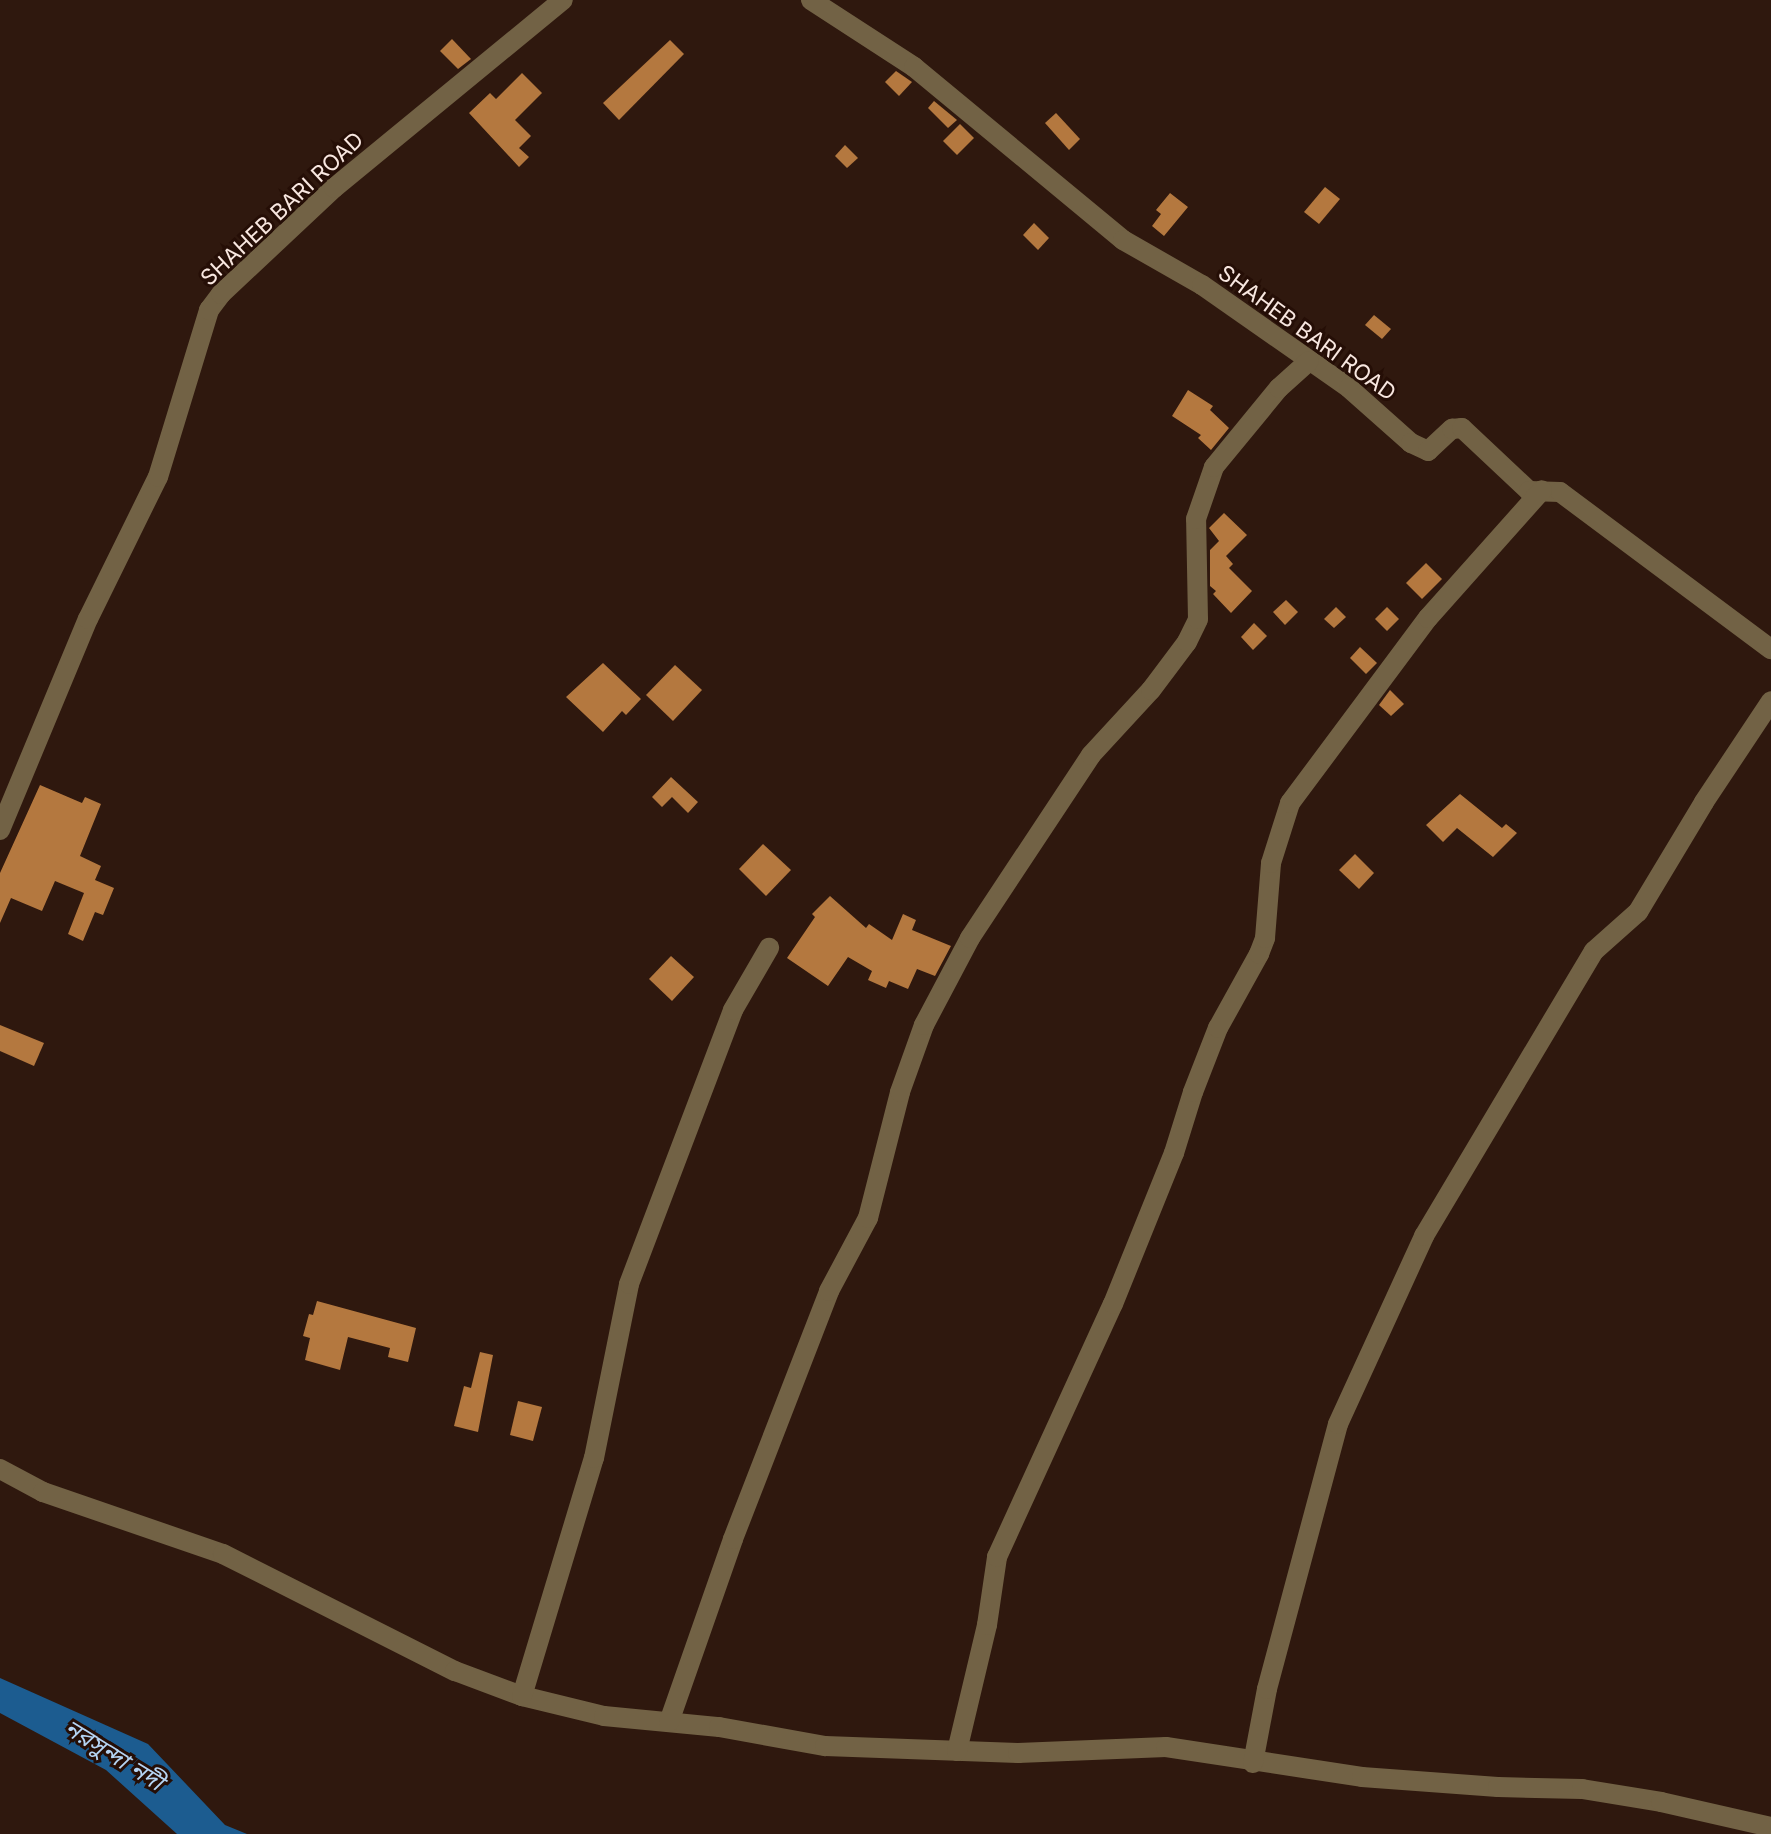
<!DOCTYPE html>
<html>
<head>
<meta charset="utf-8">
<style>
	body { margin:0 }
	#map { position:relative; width:1771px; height:1834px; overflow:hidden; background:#2f180e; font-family:Inter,"Noto Sans Bengali",sans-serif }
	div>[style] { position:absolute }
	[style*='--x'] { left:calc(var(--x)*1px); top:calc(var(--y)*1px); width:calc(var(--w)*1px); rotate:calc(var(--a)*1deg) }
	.water>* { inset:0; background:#1c5c90 }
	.building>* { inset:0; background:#b4783f }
	.minor>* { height:20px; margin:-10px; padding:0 10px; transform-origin:10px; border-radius:10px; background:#726245 }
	span { translate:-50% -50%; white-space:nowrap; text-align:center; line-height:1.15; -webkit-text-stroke:6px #250e06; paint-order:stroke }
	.street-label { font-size:22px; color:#f8e7e0 }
	.water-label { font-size:24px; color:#b5d4f3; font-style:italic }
</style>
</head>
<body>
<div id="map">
	<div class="water">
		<i style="clip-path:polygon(0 1678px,148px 1744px,225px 1825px,247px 1834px,177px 1834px,106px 1770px,0 1713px)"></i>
	</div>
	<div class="building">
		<i style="clip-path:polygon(452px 39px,471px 59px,458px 69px,440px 51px)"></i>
		<i style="clip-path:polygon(670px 40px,684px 54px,619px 120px,603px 103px)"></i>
		<i style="clip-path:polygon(896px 71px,912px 82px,899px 96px,885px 82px)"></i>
		<i style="clip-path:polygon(522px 73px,542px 93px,515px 120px,531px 136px,519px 148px,529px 157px,519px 167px,469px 113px,490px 93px,496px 99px)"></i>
		<i style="clip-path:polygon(934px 101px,957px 120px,948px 128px,928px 108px)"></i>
		<i style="clip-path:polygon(1056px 113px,1080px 139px,1069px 150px,1045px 123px)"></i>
		<i style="clip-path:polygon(960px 124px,974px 138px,957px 155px,943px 141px)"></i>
		<i style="clip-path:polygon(845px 145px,858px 158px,847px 168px,835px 156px)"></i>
		<i style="clip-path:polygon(1325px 187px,1340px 199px,1319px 224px,1304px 212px)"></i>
		<i style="clip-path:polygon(1170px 193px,1188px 207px,1164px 236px,1152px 226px,1161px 214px,1156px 210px)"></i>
		<i style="clip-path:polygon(1034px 223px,1049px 238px,1038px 250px,1023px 235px)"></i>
		<i style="clip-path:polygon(1374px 315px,1391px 329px,1382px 339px,1365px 325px)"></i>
		<i style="clip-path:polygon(1188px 390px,1213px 406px,1210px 410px,1229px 428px,1211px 450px,1198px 438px,1201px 435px,1172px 416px)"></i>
		<i style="clip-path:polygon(1224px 513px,1247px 535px,1226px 556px,1233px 564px,1229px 568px,1252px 591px,1231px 613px,1213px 594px,1216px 591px,1210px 586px,1210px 550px,1219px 541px,1209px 528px)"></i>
		<i style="clip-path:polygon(1426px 563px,1442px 579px,1422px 599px,1406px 583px)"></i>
		<i style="clip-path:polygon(1286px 600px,1298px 612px,1285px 625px,1273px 612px)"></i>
		<i style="clip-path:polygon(1336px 607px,1346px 617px,1334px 628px,1324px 619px)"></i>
		<i style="clip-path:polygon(1387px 607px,1399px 619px,1387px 631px,1375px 619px)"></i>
		<i style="clip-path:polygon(1254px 623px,1267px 636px,1253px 650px,1241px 637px)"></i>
		<i style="clip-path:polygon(1360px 647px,1377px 663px,1366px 674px,1350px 658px)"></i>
		<i style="clip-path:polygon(603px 663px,641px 699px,626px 715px,622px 711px,603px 732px,566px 697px)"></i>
		<i style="clip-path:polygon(675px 665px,702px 690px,673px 721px,646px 695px)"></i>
		<i style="clip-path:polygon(1390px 690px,1404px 704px,1391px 716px,1379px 705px)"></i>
		<i style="clip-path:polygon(671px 777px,698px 802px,688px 813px,672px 797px,662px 807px,652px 797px)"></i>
		<i style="clip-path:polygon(40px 785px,82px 803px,85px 797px,101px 804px,80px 856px,101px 866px,95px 880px,114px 888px,103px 915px,95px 912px,83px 941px,68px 934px,84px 893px,55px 881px,42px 911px,11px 898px,0 923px,0 873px)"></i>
		<i style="clip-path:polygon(1460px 794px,1502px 828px,1506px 824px,1517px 833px,1493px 857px,1457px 828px,1443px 842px,1426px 825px)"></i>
		<i style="clip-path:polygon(763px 844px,791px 870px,766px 896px,739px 869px)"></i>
		<i style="clip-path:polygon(1355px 854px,1374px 873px,1359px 889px,1339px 870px)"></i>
		<i style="clip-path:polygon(830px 896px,866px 928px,869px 924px,892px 940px,903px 914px,916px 920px,912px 930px,951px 946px,935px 976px,917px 969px,908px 989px,889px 981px,886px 988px,868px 980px,872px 971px,848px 957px,828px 986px,787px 958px,815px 917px,812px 914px)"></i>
		<i style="clip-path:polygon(671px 956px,694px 977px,672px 1001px,649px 979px)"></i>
		<i style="clip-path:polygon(0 1025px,44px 1043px,34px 1066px,0 1051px)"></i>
		<i style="clip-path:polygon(317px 1301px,416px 1328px,408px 1362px,388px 1357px,390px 1348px,348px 1337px,340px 1370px,305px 1360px,310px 1338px,303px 1336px,309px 1314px,313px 1315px)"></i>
		<i style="clip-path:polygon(480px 1352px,493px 1355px,478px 1432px,454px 1426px,464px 1386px,471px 1388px)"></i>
		<i style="clip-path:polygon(518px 1401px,542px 1407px,533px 1441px,510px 1435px)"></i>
	</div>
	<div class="minor">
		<i style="--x:811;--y:0;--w:123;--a:33"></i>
		<i style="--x:914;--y:67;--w:271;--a:39.6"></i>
		<i style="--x:1123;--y:240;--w:91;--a:29.7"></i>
		<i style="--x:1202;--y:285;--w:179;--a:35"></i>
		<i style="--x:1349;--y:388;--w:83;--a:41.6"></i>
		<i style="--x:1411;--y:443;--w:19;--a:25"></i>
		<i style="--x:1428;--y:451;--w:33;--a:-43"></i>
		<i style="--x:1452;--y:429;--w:10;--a:-6"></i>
		<i style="--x:1462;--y:428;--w:92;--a:43.2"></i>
		<i style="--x:1529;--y:491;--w:31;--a:2"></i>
		<i style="--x:1560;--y:492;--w:263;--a:36.7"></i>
		<i style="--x:0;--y:830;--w:229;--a:-67.4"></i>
		<i style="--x:88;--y:619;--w:158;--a:-63.8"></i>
		<i style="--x:158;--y:477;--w:175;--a:-73"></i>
		<i style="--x:209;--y:310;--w:20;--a:-53"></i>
		<i style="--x:221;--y:294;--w:155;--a:-43.2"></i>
		<i style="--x:334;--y:188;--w:296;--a:-39.4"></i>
		<i style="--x:0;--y:1469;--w:49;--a:28.1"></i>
		<i style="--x:43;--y:1492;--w:190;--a:19"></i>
		<i style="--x:223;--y:1554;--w:260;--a:26.8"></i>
		<i style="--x:455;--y:1671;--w:72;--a:20.5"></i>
		<i style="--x:522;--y:1696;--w:84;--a:13.7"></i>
		<i style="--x:604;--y:1716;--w:116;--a:5.5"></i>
		<i style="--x:719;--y:1727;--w:108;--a:10.2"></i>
		<i style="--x:825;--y:1746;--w:193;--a:2.1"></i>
		<i style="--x:1018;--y:1753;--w:148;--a:-2.3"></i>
		<i style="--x:1166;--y:1747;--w:198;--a:8.7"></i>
		<i style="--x:1362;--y:1777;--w:136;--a:4.2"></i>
		<i style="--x:1498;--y:1787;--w:84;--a:1.4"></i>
		<i style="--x:1582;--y:1789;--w:80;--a:9.3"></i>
		<i style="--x:1661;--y:1802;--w:113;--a:12.8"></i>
		<i style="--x:522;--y:1696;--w:249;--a:-73.2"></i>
		<i style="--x:594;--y:1458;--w:177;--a:-78.6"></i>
		<i style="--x:629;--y:1284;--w:293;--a:-69.2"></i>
		<i style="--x:733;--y:1010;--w:72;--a:-59.9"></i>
		<i style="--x:669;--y:1722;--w:194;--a:-70.7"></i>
		<i style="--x:733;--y:1539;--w:266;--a:-68.8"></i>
		<i style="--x:829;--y:1291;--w:83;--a:-61.9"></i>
		<i style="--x:868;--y:1218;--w:130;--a:-75.7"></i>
		<i style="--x:900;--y:1092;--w:71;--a:-70.3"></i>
		<i style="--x:924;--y:1025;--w:98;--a:-62.1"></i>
		<i style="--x:970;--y:938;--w:219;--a:-56.5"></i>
		<i style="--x:1091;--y:755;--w:88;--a:-47.3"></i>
		<i style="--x:1151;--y:690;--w:60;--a:-53.1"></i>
		<i style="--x:1187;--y:642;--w:25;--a:-64"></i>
		<i style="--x:1198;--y:619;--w:100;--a:-91.1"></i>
		<i style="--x:1196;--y:519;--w:55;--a:-70.9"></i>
		<i style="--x:1214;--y:467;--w:102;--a:-50.6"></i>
		<i style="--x:1279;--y:388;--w:40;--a:-42"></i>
		<i style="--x:957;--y:1751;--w:130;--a:-76.6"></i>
		<i style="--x:987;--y:1625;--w:69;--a:-81.6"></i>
		<i style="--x:997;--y:1557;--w:278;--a:-65.4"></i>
		<i style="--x:1113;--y:1304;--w:163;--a:-68"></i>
		<i style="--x:1174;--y:1153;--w:64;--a:-72.7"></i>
		<i style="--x:1193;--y:1092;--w:69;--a:-68.7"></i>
		<i style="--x:1218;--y:1028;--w:85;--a:-61"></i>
		<i style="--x:1259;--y:954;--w:17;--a:-69"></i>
		<i style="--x:1265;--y:938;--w:75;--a:-85.4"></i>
		<i style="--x:1271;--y:863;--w:63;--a:-72.4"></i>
		<i style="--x:1290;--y:803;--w:231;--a:-53.3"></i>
		<i style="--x:1428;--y:618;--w:171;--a:-48.3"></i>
		<i style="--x:1253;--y:1763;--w:75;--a:-79.3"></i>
		<i style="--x:1267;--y:1689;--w:274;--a:-75"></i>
		<i style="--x:1338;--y:1424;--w:207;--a:-65.4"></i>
		<i style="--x:1424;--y:1236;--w:332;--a:-59.2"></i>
		<i style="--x:1594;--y:951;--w:59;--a:-41.6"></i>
		<i style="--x:1638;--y:912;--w:128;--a:-59"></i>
		<i style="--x:1704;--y:802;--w:121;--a:-56.4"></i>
	</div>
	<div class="street-label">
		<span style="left:282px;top:209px;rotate:-43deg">SHAHEB BARI ROAD</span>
		<span style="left:1307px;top:333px;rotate:36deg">SHAHEB BARI ROAD</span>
	</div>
	<div class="water-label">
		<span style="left:114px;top:1755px;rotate:32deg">নরসুন্দা নদী</span>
	</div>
</div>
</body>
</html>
